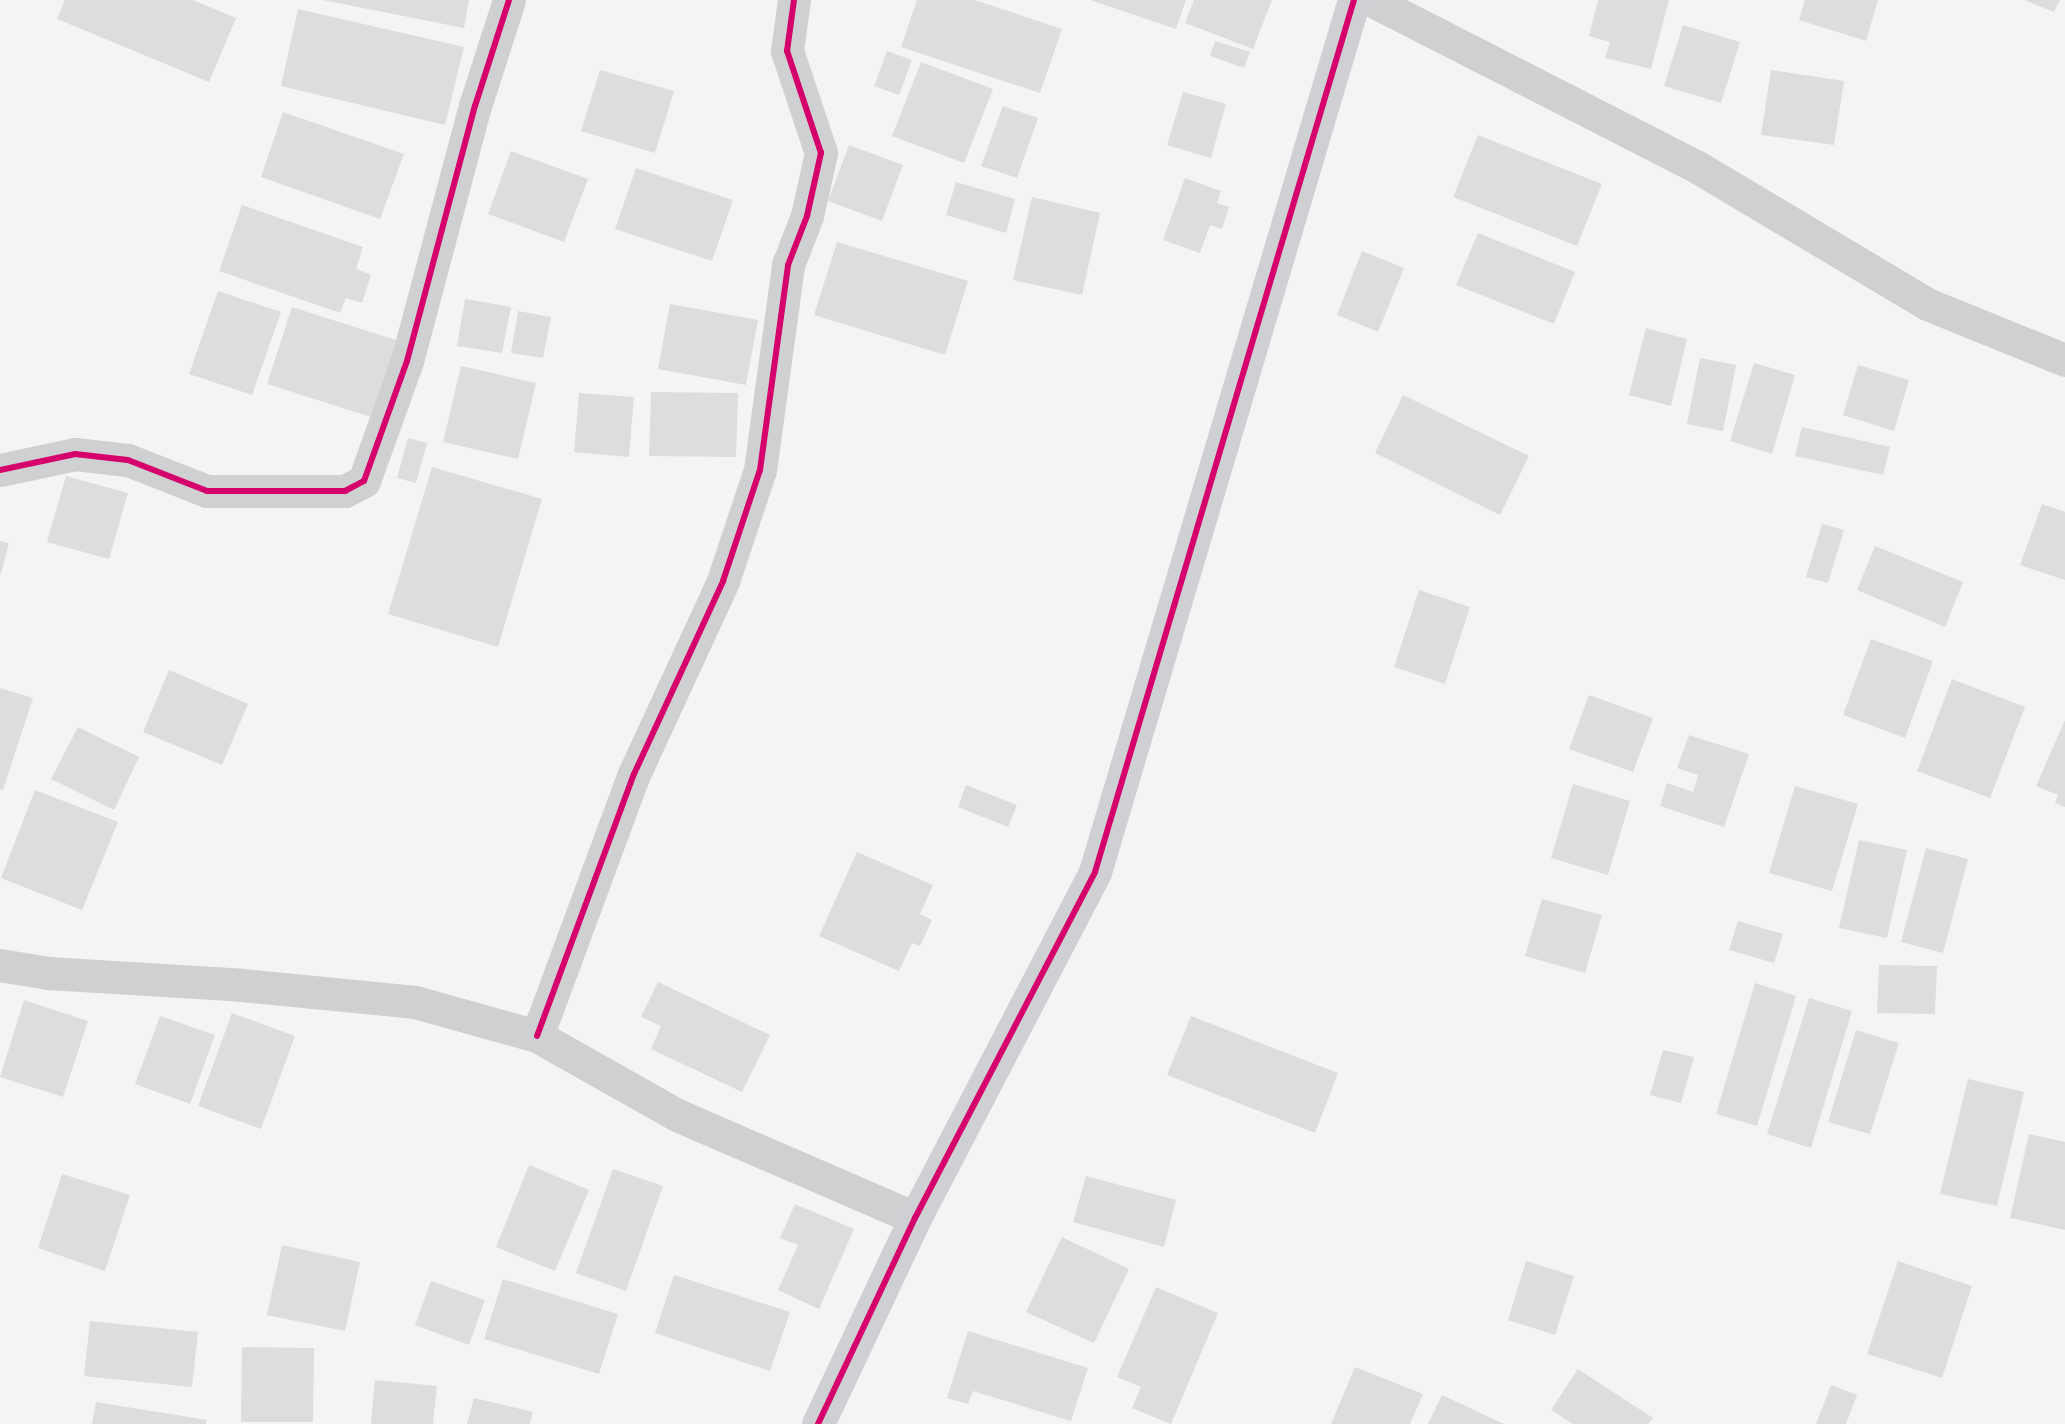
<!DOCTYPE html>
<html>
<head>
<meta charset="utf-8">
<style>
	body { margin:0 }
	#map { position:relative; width:2065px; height:1424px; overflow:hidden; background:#f4f4f4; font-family:Commissioner,sans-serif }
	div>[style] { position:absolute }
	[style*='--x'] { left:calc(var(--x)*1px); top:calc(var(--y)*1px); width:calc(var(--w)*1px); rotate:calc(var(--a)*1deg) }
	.building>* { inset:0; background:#ddddde }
	.street>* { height:33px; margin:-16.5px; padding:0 16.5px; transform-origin:16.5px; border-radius:16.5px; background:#ced0d2 }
	.secondary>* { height:33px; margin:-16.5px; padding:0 16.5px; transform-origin:16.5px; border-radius:16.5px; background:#ced0d4 }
	.cycleway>* { height:6px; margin:-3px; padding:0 3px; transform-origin:3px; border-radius:3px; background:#d6006c }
	span { translate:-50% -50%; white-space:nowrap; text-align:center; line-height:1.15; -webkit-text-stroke:4.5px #fff; paint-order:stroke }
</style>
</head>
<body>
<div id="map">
	<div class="building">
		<i style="clip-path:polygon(65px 0,193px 0,236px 18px,209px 82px,57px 19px)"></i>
		<i style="clip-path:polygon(323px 0,469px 0,464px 28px)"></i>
		<i style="clip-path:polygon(917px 0,975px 0,1062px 29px,1040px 93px,901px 47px)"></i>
		<i style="clip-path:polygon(1090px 0,1186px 0,1176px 29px)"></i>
		<i style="clip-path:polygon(1194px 0,1272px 0,1253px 49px,1185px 23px)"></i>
		<i style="clip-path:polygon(1598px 0,1669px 0,1651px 69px,1605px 58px,1610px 42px,1589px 36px)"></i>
		<i style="clip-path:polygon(1805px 0,1878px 0,1866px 41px,1799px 20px)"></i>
		<i style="clip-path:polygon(2024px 0,2060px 0,2054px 12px)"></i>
		<i style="clip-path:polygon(298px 9px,464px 47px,445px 125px,281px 86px)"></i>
		<i style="clip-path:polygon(1683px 25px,1740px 42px,1721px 103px,1664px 86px)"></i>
		<i style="clip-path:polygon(1215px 41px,1250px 52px,1244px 68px,1210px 56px)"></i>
		<i style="clip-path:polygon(887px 51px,912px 60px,899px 95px,874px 86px)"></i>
		<i style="clip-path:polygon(921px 62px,993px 89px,964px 163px,892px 136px)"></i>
		<i style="clip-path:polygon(600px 70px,674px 91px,655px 153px,581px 131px)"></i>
		<i style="clip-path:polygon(1771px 70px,1844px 81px,1834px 145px,1761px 135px)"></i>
		<i style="clip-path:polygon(1183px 92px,1226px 104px,1211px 158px,1167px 145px)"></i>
		<i style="clip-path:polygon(1003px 106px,1038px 118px,1017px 178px,981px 166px)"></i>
		<i style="clip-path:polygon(283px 112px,404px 154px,380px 219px,261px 177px)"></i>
		<i style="clip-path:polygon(1478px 135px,1602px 184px,1577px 246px,1453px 197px)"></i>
		<i style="clip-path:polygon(849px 145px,903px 165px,882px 221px,828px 201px)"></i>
		<i style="clip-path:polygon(511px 151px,588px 179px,564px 242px,488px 214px)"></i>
		<i style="clip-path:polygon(636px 168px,733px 200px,712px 261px,615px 229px)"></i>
		<i style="clip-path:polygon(1185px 178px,1221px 191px,1217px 203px,1229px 207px,1222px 229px,1210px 225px,1200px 253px,1163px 240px)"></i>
		<i style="clip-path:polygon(956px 182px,1015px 199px,1006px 233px,946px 215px)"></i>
		<i style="clip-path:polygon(1032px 197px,1100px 213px,1082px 295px,1013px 280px)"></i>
		<i style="clip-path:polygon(242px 205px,363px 247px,356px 269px,371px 275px,362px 303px,346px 298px,340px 313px,219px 271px)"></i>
		<i style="clip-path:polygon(1478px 233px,1575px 272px,1554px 324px,1456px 285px)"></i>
		<i style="clip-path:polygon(837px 242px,968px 281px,945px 355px,814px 315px)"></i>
		<i style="clip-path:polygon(1362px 251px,1404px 268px,1378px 332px,1337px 315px)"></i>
		<i style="clip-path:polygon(218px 291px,281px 312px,252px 395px,189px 374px)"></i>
		<i style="clip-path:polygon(465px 299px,511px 307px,502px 353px,457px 346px)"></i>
		<i style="clip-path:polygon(670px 304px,758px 320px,746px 385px,658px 369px)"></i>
		<i style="clip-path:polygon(292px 307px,399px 341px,374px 418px,267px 384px)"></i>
		<i style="clip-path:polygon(518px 311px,551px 317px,543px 358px,511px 353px)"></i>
		<i style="clip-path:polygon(1646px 328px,1687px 339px,1671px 406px,1629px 395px)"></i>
		<i style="clip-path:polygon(1700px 358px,1736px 365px,1723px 431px,1687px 424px)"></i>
		<i style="clip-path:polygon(1754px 363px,1795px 375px,1772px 454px,1730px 441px)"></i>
		<i style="clip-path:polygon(1858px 365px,1909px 380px,1894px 431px,1843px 415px)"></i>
		<i style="clip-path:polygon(461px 366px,536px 383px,518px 459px,443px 442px)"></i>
		<i style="clip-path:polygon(651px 392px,738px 393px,736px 457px,649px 456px)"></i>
		<i style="clip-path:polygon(579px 393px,634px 397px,629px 457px,574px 452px)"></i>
		<i style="clip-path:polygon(1403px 395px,1529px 456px,1500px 515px,1375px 453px)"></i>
		<i style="clip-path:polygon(1802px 427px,1890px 447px,1883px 475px,1795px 456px)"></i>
		<i style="clip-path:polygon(408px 438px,427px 443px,416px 483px,397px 478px)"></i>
		<i style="clip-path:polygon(432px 467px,542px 499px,498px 647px,388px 614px)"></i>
		<i style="clip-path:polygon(66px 476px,128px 493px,109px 559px,47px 542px)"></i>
		<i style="clip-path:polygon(2042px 504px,2065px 512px,2065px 580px,2020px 565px)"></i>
		<i style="clip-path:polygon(1822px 524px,1844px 530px,1828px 583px,1806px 577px)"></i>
		<i style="clip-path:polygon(0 541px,9px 543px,1px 574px,0 574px)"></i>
		<i style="clip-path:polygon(1875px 546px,1963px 582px,1945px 627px,1857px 590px)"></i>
		<i style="clip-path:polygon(1419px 590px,1470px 607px,1445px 684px,1394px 667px)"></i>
		<i style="clip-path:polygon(1871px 639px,1933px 661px,1905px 738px,1843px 715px)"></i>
		<i style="clip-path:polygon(169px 670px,248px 704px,222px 765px,143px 732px)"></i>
		<i style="clip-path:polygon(1952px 679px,2025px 707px,1990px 798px,1917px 771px)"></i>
		<i style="clip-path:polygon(0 688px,33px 698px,3px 790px,0 789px)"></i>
		<i style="clip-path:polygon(1589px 695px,1653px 718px,1633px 772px,1569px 749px)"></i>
		<i style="clip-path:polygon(2065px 720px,2065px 807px,2055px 803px,2058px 795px,2036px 786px)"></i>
		<i style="clip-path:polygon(78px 727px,139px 757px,114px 810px,51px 779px)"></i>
		<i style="clip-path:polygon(1689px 735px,1749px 754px,1724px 827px,1660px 806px,1667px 783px,1693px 792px,1698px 775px,1677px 768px)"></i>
		<i style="clip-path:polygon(1573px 784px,1630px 801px,1608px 875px,1551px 858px)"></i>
		<i style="clip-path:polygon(966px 785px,1017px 805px,1008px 827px,958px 807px)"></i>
		<i style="clip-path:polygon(1795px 786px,1858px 804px,1832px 891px,1769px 873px)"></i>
		<i style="clip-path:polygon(35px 790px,118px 822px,82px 910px,1px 878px)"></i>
		<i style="clip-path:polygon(1859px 840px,1907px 850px,1887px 938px,1839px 928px)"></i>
		<i style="clip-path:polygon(1926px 848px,1968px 859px,1943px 953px,1901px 942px)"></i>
		<i style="clip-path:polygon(857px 852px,933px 885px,920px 914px,932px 920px,920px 946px,912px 943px,899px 971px,819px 936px)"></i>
		<i style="clip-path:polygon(1542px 899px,1602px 915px,1585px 973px,1525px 956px)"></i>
		<i style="clip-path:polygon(1738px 921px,1783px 934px,1774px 963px,1729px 950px)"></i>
		<i style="clip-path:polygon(1879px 965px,1937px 966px,1935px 1014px,1877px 1013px)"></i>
		<i style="clip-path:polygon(658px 982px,770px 1035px,742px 1092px,651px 1049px,661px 1026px,641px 1017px)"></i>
		<i style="clip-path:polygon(1755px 983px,1796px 996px,1757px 1126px,1716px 1114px)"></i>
		<i style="clip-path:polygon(1809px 998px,1852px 1011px,1811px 1148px,1767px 1134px)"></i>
		<i style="clip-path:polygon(24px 1000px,88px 1021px,63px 1097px,0 1077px)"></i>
		<i style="clip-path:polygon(232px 1013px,295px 1036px,261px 1129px,198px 1106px)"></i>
		<i style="clip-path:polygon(160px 1016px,215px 1035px,190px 1104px,135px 1084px)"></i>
		<i style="clip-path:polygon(1191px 1016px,1338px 1073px,1315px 1133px,1167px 1075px)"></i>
		<i style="clip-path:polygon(1856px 1030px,1899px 1043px,1870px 1134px,1828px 1122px)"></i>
		<i style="clip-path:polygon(1663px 1050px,1694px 1057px,1681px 1103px,1650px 1095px)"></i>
		<i style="clip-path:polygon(1968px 1079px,2024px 1092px,1997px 1206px,1940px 1194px)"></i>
		<i style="clip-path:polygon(2029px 1134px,2065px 1142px,2065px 1230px,2010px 1218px)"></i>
		<i style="clip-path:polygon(529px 1165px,589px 1190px,555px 1271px,496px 1247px)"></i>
		<i style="clip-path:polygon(613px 1169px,663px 1186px,626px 1291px,576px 1273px)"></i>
		<i style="clip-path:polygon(62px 1174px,130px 1195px,105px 1271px,38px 1248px)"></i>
		<i style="clip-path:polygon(1086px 1176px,1176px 1200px,1164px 1247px,1073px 1222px)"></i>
		<i style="clip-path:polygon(795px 1204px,854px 1229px,819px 1309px,778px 1290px,798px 1245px,780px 1238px)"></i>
		<i style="clip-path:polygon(1062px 1237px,1129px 1269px,1094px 1343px,1026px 1312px)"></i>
		<i style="clip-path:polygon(282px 1245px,360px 1262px,345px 1331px,267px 1315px)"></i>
		<i style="clip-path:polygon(1526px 1261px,1574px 1276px,1555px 1335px,1508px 1320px)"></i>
		<i style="clip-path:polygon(1898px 1261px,1972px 1286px,1942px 1378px,1867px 1354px)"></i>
		<i style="clip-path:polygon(674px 1275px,790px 1312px,770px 1371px,655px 1333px)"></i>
		<i style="clip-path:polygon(503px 1279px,618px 1314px,599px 1374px,484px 1339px)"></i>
		<i style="clip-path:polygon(431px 1281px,485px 1300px,469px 1345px,415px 1325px)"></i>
		<i style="clip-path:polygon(1156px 1287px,1218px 1313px,1171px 1424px,1132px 1408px,1141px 1387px,1117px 1377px)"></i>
		<i style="clip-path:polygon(90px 1321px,198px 1332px,192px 1387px,84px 1376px)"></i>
		<i style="clip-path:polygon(968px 1331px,1088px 1368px,1071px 1421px,973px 1391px,968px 1404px,947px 1398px)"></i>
		<i style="clip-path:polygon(242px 1347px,314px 1348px,313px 1422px,241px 1422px)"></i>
		<i style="clip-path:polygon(1355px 1367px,1423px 1394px,1410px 1424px,1331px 1424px)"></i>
		<i style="clip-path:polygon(1578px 1369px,1653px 1418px,1648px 1424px,1573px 1424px,1551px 1410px)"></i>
		<i style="clip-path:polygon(375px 1380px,437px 1386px,433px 1424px,371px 1424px)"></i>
		<i style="clip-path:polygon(1831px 1385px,1857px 1395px,1846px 1424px,1816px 1424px)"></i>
		<i style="clip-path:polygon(1442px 1395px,1504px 1424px,1428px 1424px)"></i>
		<i style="clip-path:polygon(474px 1398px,533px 1412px,530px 1424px,467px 1424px)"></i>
		<i style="clip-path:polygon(96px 1402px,207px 1420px,206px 1424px,92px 1424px)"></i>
	</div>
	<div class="street">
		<i style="--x:1371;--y:0;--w:369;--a:27.1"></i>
		<i style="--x:1699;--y:168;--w:265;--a:30.8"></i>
		<i style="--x:1927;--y:304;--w:149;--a:22.1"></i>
		<i style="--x:0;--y:470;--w:77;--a:-12"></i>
		<i style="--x:75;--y:454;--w:53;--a:6.5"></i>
		<i style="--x:128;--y:460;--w:85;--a:21.4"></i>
		<i style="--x:207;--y:491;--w:138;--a:0"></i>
		<i style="--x:345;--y:491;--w:21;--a:-28"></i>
		<i style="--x:364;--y:481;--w:127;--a:-70.3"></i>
		<i style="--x:407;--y:361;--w:264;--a:-75.1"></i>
		<i style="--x:475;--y:106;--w:111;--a:-72.2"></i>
		<i style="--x:0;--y:965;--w:49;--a:9.5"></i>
		<i style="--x:48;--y:973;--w:194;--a:3.5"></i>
		<i style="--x:242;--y:985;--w:174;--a:5.6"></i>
		<i style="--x:415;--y:1002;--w:127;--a:15.6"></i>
		<i style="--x:537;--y:1036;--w:161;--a:29.4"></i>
		<i style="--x:677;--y:1115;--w:259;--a:23.4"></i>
		<i style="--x:537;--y:1036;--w:279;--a:-69.7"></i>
		<i style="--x:634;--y:774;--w:213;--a:-65.2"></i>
		<i style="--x:723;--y:581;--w:117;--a:-71.6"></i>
		<i style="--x:760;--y:470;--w:207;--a:-82.2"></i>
		<i style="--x:788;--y:265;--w:53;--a:-68.8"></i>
		<i style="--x:807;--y:216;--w:65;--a:-77.5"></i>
		<i style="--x:821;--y:153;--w:108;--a:-108.4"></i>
		<i style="--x:787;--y:51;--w:51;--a:-82.2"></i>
	</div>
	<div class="secondary">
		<i style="--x:818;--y:1424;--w:228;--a:-64.8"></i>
		<i style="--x:915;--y:1218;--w:390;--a:-62.5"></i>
		<i style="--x:1095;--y:872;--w:910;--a:-73.46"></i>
	</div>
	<div class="cycleway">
		<i style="--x:0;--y:470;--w:77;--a:-12"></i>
		<i style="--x:75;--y:454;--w:53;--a:6.5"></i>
		<i style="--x:128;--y:460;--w:85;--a:21.4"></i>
		<i style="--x:207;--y:491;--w:138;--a:0"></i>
		<i style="--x:345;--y:491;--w:21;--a:-28"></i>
		<i style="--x:364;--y:481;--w:127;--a:-70.3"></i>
		<i style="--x:407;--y:361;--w:264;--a:-75.1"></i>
		<i style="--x:475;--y:106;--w:111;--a:-72.2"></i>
		<i style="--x:537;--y:1036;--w:279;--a:-69.7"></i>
		<i style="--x:634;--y:774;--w:213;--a:-65.2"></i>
		<i style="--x:723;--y:581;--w:117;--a:-71.6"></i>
		<i style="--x:760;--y:470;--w:207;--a:-82.2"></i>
		<i style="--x:788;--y:265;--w:53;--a:-68.8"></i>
		<i style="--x:807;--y:216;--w:65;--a:-77.5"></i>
		<i style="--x:821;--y:153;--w:108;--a:-108.4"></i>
		<i style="--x:787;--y:51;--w:51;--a:-82.2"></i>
		<i style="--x:818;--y:1424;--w:228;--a:-64.8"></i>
		<i style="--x:915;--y:1218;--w:390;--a:-62.5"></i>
		<i style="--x:1095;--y:872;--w:910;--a:-73.46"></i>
	</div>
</div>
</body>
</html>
